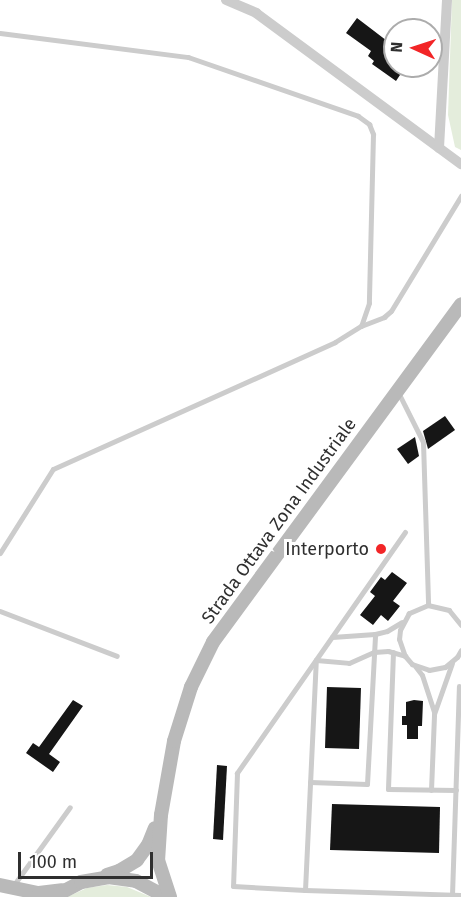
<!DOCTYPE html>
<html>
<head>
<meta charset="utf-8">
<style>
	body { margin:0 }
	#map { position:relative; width:461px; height:897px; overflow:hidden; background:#fff; font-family:"Fira Sans",sans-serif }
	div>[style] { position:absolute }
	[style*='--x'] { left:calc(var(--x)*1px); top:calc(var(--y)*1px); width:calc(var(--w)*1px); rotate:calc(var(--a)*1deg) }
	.green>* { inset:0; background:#e4eddc }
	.building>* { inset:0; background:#161616 }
	.lane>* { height:5px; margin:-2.5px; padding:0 2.5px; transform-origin:2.5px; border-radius:2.5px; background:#ccc }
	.street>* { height:10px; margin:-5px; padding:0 5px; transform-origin:5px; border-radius:5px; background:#ccc }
	.secondary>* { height:14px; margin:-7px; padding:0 7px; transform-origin:7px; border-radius:7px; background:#b9b9b9 }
	.dots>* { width:16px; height:16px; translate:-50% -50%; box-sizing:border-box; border:3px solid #fff; border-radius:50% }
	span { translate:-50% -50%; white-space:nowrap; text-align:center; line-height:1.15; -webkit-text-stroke:6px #fff; paint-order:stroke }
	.street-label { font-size:18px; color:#2f2f2f }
	.poi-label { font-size:18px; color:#2f2f2f }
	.right { translate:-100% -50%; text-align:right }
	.north { position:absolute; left:383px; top:18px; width:60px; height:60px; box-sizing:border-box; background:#fff; border:2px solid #acacac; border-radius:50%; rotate:273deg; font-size:16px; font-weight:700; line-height:24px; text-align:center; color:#2f2f2f }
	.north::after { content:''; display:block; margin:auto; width:21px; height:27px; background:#f22527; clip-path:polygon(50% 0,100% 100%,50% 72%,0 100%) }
	.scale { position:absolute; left:18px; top:852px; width:135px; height:27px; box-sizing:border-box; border:3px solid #2f2f2f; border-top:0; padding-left:8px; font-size:18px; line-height:21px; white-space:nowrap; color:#2f2f2f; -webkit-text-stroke:4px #fff; paint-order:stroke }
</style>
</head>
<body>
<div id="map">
	<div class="green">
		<i style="clip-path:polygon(452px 0,461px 0,461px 150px,455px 147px,448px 115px)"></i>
		<i style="clip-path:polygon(107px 885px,127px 887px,151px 897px,67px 897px,87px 888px)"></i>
	</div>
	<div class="building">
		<i style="clip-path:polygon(357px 18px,395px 47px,395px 66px,411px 66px,405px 74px,402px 72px,396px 81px,372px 64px,374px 61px,368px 56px,371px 51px,346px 33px)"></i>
		<i style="clip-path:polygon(445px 416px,455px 430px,428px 449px,423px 431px)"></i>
		<i style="clip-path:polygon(415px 437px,419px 456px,408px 464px,397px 449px)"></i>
		<i style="clip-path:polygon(392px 572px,407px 583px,393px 601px,400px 606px,388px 621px,381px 615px,373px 625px,360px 615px,375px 596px,370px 592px,381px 577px,385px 580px)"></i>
		<i style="clip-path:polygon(327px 687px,361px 688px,359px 749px,325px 748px)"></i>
		<i style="clip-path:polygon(73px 700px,83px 706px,49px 754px,60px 762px,53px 772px,26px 753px,33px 743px,39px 747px)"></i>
		<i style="clip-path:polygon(414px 700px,423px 701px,422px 726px,418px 726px,418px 739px,407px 739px,407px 725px,402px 725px,402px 716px,406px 716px,406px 702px)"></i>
		<i style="clip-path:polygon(217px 765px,227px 766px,223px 840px,213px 839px)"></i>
		<i style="clip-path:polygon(332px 804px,440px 807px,439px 853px,330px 850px)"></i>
	</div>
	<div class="lane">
		<i style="--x:0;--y:33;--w:190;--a:7.3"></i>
		<i style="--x:188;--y:57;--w:180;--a:19.1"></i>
		<i style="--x:358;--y:116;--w:14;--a:36"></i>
		<i style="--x:369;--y:124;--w:11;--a:68"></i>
		<i style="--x:373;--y:134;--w:169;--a:91.4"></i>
		<i style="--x:369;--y:303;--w:24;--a:109"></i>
		<i style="--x:361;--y:326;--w:25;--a:-21"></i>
		<i style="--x:384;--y:317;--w:9;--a:-41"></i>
		<i style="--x:391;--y:311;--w:135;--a:-58.7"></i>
		<i style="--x:398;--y:392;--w:56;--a:63.4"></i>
		<i style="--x:423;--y:442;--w:163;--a:88.2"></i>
		<i style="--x:405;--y:532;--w:294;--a:124.9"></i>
		<i style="--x:237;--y:773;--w:113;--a:92"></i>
		<i style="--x:233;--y:886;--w:72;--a:3.2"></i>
		<i style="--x:305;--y:890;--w:230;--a:-87.3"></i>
		<i style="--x:316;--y:660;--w:33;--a:5"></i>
		<i style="--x:349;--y:663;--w:27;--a:-24"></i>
		<i style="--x:374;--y:652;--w:14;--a:-4"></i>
		<i style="--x:388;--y:651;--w:18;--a:16"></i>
		<i style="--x:0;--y:553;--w:99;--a:-57.8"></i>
		<i style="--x:53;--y:469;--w:309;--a:-24.2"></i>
		<i style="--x:335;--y:342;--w:31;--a:-32"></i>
		<i style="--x:0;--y:611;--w:125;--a:21"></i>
		<i style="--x:461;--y:625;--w:19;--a:-129"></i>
		<i style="--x:449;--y:610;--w:22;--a:-167"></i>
		<i style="--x:428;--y:605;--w:21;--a:157"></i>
		<i style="--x:409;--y:613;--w:19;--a:118"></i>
		<i style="--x:400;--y:630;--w:9;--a:96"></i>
		<i style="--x:399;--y:639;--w:18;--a:71"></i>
		<i style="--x:405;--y:656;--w:11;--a:49"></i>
		<i style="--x:412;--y:664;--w:18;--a:19"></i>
		<i style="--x:429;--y:670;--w:16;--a:-11"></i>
		<i style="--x:445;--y:667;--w:16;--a:-40"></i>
		<i style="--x:457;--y:657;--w:8;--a:-60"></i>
		<i style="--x:332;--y:637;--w:43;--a:-4"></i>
		<i style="--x:375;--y:634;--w:12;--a:-14"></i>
		<i style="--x:387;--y:631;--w:17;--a:-31"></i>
		<i style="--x:393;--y:652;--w:137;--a:92.1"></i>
		<i style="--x:388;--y:789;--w:68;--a:0.8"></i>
		<i style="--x:415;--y:666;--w:11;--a:52"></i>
		<i style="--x:422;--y:675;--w:39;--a:72"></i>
		<i style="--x:310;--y:782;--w:57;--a:2"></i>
		<i style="--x:367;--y:784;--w:150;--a:-86.9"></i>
		<i style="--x:431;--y:790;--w:76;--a:-87.7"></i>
		<i style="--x:434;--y:714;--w:54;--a:-70.6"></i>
		<i style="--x:13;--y:886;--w:97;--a:-54.2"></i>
		<i style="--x:305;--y:890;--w:156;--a:1.8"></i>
		<i style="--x:452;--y:895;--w:209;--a:-88.1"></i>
	</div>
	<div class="street">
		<i style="--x:226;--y:0;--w:33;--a:23"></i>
		<i style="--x:256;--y:13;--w:255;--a:36.4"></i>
		<i style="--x:439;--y:148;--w:148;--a:-86.9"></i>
	</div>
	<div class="secondary">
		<i style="--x:107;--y:875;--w:13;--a:-18"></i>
		<i style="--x:119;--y:871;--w:21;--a:-31"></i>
		<i style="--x:137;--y:860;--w:19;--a:-54"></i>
		<i style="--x:148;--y:845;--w:18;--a:-68"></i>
		<i style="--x:0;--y:885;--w:40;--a:12"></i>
		<i style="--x:39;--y:893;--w:23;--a:-7"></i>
		<i style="--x:53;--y:897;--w:32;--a:-28"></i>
		<i style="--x:81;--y:882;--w:27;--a:-10"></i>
		<i style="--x:108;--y:877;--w:28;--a:8"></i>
		<i style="--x:136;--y:881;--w:34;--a:28"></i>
		<i style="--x:170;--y:897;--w:38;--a:-108"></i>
		<i style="--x:158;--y:861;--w:46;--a:-86.3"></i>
		<i style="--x:161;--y:815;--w:75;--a:-80"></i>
		<i style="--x:174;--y:741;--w:57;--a:-72.5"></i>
		<i style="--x:191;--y:687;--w:50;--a:-63.9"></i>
		<i style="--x:213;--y:642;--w:419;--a:-53.7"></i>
	</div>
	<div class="dots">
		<i style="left:381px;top:549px;background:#f22527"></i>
	</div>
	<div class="street-label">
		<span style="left:279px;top:521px;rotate:-54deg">Strada Ottava Zona Industriale</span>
	</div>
	<div class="poi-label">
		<span class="right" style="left:369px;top:549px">Interporto</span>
	</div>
	<div class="north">N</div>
	<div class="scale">100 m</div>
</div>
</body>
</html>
